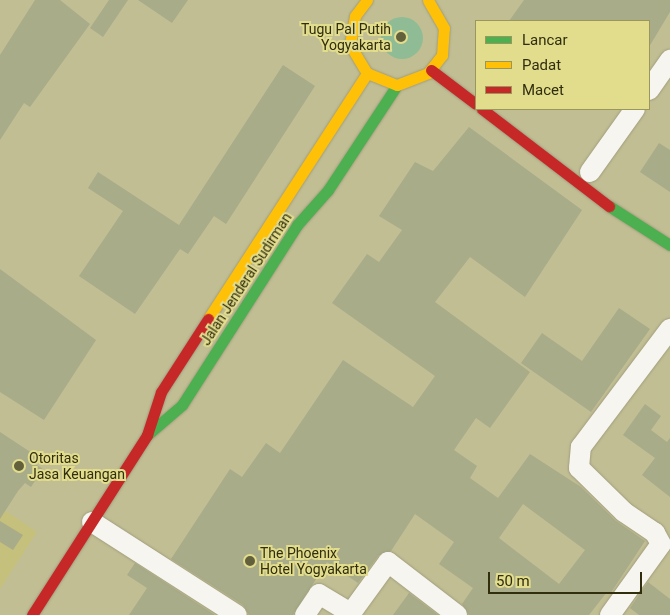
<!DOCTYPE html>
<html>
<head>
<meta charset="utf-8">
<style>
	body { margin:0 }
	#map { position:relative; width:670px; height:615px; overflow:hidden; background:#c1be94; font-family:Roboto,sans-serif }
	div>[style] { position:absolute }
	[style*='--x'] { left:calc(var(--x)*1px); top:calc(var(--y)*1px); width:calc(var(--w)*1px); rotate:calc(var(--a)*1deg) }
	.built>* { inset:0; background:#c6c07d }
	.green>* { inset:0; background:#90bc95 }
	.round { border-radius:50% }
	.building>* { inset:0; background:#a8ac89 }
	.roads { filter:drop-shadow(0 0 1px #a19e7d) drop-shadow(0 0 1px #a19e7d) }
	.street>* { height:20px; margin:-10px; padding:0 10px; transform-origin:10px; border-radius:10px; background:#f6f5ef }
	.fast>* { height:11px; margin:-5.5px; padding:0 5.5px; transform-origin:5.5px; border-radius:5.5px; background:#4caf50 }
	.slow>* { height:11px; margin:-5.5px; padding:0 5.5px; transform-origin:5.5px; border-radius:5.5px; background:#ffc107 }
	.jam>* { height:11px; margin:-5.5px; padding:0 5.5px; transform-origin:5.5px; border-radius:5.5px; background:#c62828 }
	.dots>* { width:14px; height:14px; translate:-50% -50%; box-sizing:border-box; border:2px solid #e2dc8d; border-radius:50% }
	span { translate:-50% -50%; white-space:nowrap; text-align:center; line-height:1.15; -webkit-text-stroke:4px #e2dc8d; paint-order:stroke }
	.poi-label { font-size:14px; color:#312e0d }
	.right { translate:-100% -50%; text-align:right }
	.left { translate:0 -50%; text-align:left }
	.street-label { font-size:14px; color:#312e0d }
	.legend { position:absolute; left:475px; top:20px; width:175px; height:90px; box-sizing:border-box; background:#e2dc8d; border:1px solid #9b965a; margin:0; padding:6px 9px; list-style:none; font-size:15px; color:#312e0d }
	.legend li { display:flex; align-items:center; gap:10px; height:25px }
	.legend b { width:25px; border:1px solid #9b965a }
	.scale { position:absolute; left:488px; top:572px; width:154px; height:22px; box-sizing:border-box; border:2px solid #312e0d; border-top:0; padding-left:6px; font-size:15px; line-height:18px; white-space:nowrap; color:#312e0d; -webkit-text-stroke:4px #e2dc8d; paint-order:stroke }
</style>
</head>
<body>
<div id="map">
	<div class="built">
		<i style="clip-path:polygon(0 507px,37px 532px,0 589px)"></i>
	</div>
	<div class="green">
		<i class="round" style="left:381px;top:17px;width:42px;height:42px"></i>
	</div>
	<div class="building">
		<i style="clip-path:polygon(35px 0,60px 0,90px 24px,30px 107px,24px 103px,0 140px,0 55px)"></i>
		<i style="clip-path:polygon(109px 0,128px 0,103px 37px,90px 28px)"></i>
		<i style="clip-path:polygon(138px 0,188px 0,172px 23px)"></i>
		<i style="clip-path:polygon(524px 0,670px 0,670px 12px,649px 47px,649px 21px,509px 21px)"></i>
		<i style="clip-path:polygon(283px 65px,315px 86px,226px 224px,214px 216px,188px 254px,180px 249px,135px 314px,79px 276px,123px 211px,88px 188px,98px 172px,179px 225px)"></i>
		<i style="clip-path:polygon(evenodd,469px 127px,582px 210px,525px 297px,470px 257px,435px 302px,530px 372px,490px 428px,476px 418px,454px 450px,477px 466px,470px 478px,498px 498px,530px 454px,581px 487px,616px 521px,645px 541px,610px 594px,607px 592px,589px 615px,469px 615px,462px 604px,473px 588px,439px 564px,454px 542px,415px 514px,391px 551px,379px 555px,358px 583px,327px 562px,293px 615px,249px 615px,243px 605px,171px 559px,230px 469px,242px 477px,266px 443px,280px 453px,343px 360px,413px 407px,435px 376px,332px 303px,367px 254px,379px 262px,402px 230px,379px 216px,415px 162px,433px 171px,469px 127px,523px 504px,585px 550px,559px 584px,499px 538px,523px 504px)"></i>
		<i style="clip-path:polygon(659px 143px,670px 150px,670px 192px,640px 172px)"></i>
		<i style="clip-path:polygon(0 269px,96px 340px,44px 420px,0 392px)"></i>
		<i style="clip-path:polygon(619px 308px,650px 329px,591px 412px,521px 363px,542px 333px,582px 361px)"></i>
		<i style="clip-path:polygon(645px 404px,661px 416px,651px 430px,667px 442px,670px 438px,670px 497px,642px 475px,655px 458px,623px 435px)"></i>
		<i style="clip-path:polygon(0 432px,38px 457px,34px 463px,43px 469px,31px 487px,25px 483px,18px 491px,0 519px)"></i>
		<i style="clip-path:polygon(0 521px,23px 535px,13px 550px,0 542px)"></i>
		<i style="clip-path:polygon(135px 563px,215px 615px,129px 615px,147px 588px,127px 575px)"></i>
		<i style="clip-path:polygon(648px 582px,670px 599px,670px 615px,639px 615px,630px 608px)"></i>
		<i style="clip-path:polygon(409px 593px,438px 615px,393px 615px)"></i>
	</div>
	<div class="roads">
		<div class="street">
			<i style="--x:649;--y:90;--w:37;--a:-55"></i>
			<i style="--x:590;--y:172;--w:77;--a:-54.5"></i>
			<i style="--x:92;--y:522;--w:172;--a:32.7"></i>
			<i style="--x:305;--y:615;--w:25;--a:-56"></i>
			<i style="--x:319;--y:594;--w:37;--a:31"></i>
			<i style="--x:351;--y:613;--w:63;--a:-54"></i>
			<i style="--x:388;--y:562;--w:87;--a:37.5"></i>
			<i style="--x:610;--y:615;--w:87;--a:-54.3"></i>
			<i style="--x:661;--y:544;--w:13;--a:-119"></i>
			<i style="--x:655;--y:533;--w:37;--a:-146"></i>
			<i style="--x:624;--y:512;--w:63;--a:-135.6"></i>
			<i style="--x:579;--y:468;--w:21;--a:-85"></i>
			<i style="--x:581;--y:447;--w:148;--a:-53"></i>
		</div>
		<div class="fast">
			<i style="--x:609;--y:206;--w:72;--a:32.6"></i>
			<i style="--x:147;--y:435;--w:46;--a:-40.6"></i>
			<i style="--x:182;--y:405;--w:214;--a:-57.4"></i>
			<i style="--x:297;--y:225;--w:47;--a:-48.5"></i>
			<i style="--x:328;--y:190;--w:126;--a:-56.7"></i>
		</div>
		<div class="slow">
			<i style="--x:367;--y:0;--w:20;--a:127"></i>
			<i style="--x:355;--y:16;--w:29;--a:100"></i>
			<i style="--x:350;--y:45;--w:33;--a:59"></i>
			<i style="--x:367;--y:73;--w:32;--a:22"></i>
			<i style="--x:397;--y:85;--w:33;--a:-21"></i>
			<i style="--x:428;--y:73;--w:23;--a:-52"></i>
			<i style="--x:442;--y:55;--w:27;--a:-86"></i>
			<i style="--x:444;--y:28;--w:32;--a:-120"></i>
			<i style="--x:208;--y:319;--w:293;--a:-57.1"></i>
		</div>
		<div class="jam">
			<i style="--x:431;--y:70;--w:56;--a:37.1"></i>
			<i style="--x:482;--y:109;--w:160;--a:37.4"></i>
			<i style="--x:32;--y:615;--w:214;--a:-57.4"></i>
			<i style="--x:147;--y:435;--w:45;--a:-72"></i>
			<i style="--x:161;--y:392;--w:87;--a:-57.2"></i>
		</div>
	</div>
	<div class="dots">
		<i style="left:401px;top:37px;background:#63603c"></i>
		<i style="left:19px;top:466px;background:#63603c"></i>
		<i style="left:250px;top:561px;background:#63603c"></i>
	</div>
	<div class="poi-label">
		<span class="right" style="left:391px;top:37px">Tugu Pal Putih<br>Yogyakarta</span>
		<span class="left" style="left:29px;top:466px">Otoritas<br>Jasa Keuangan</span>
		<span class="left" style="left:260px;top:561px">The Phoenix<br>Hotel Yogyakarta</span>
	</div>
	<div class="street-label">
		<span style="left:246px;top:279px;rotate:-57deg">Jalan Jenderal Sudirman</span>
	</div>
	<ul class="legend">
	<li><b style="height:6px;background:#4caf50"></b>Lancar</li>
	<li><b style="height:6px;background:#ffc107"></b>Padat</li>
	<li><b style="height:6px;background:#c62828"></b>Macet</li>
	</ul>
	<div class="scale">50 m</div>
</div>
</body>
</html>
